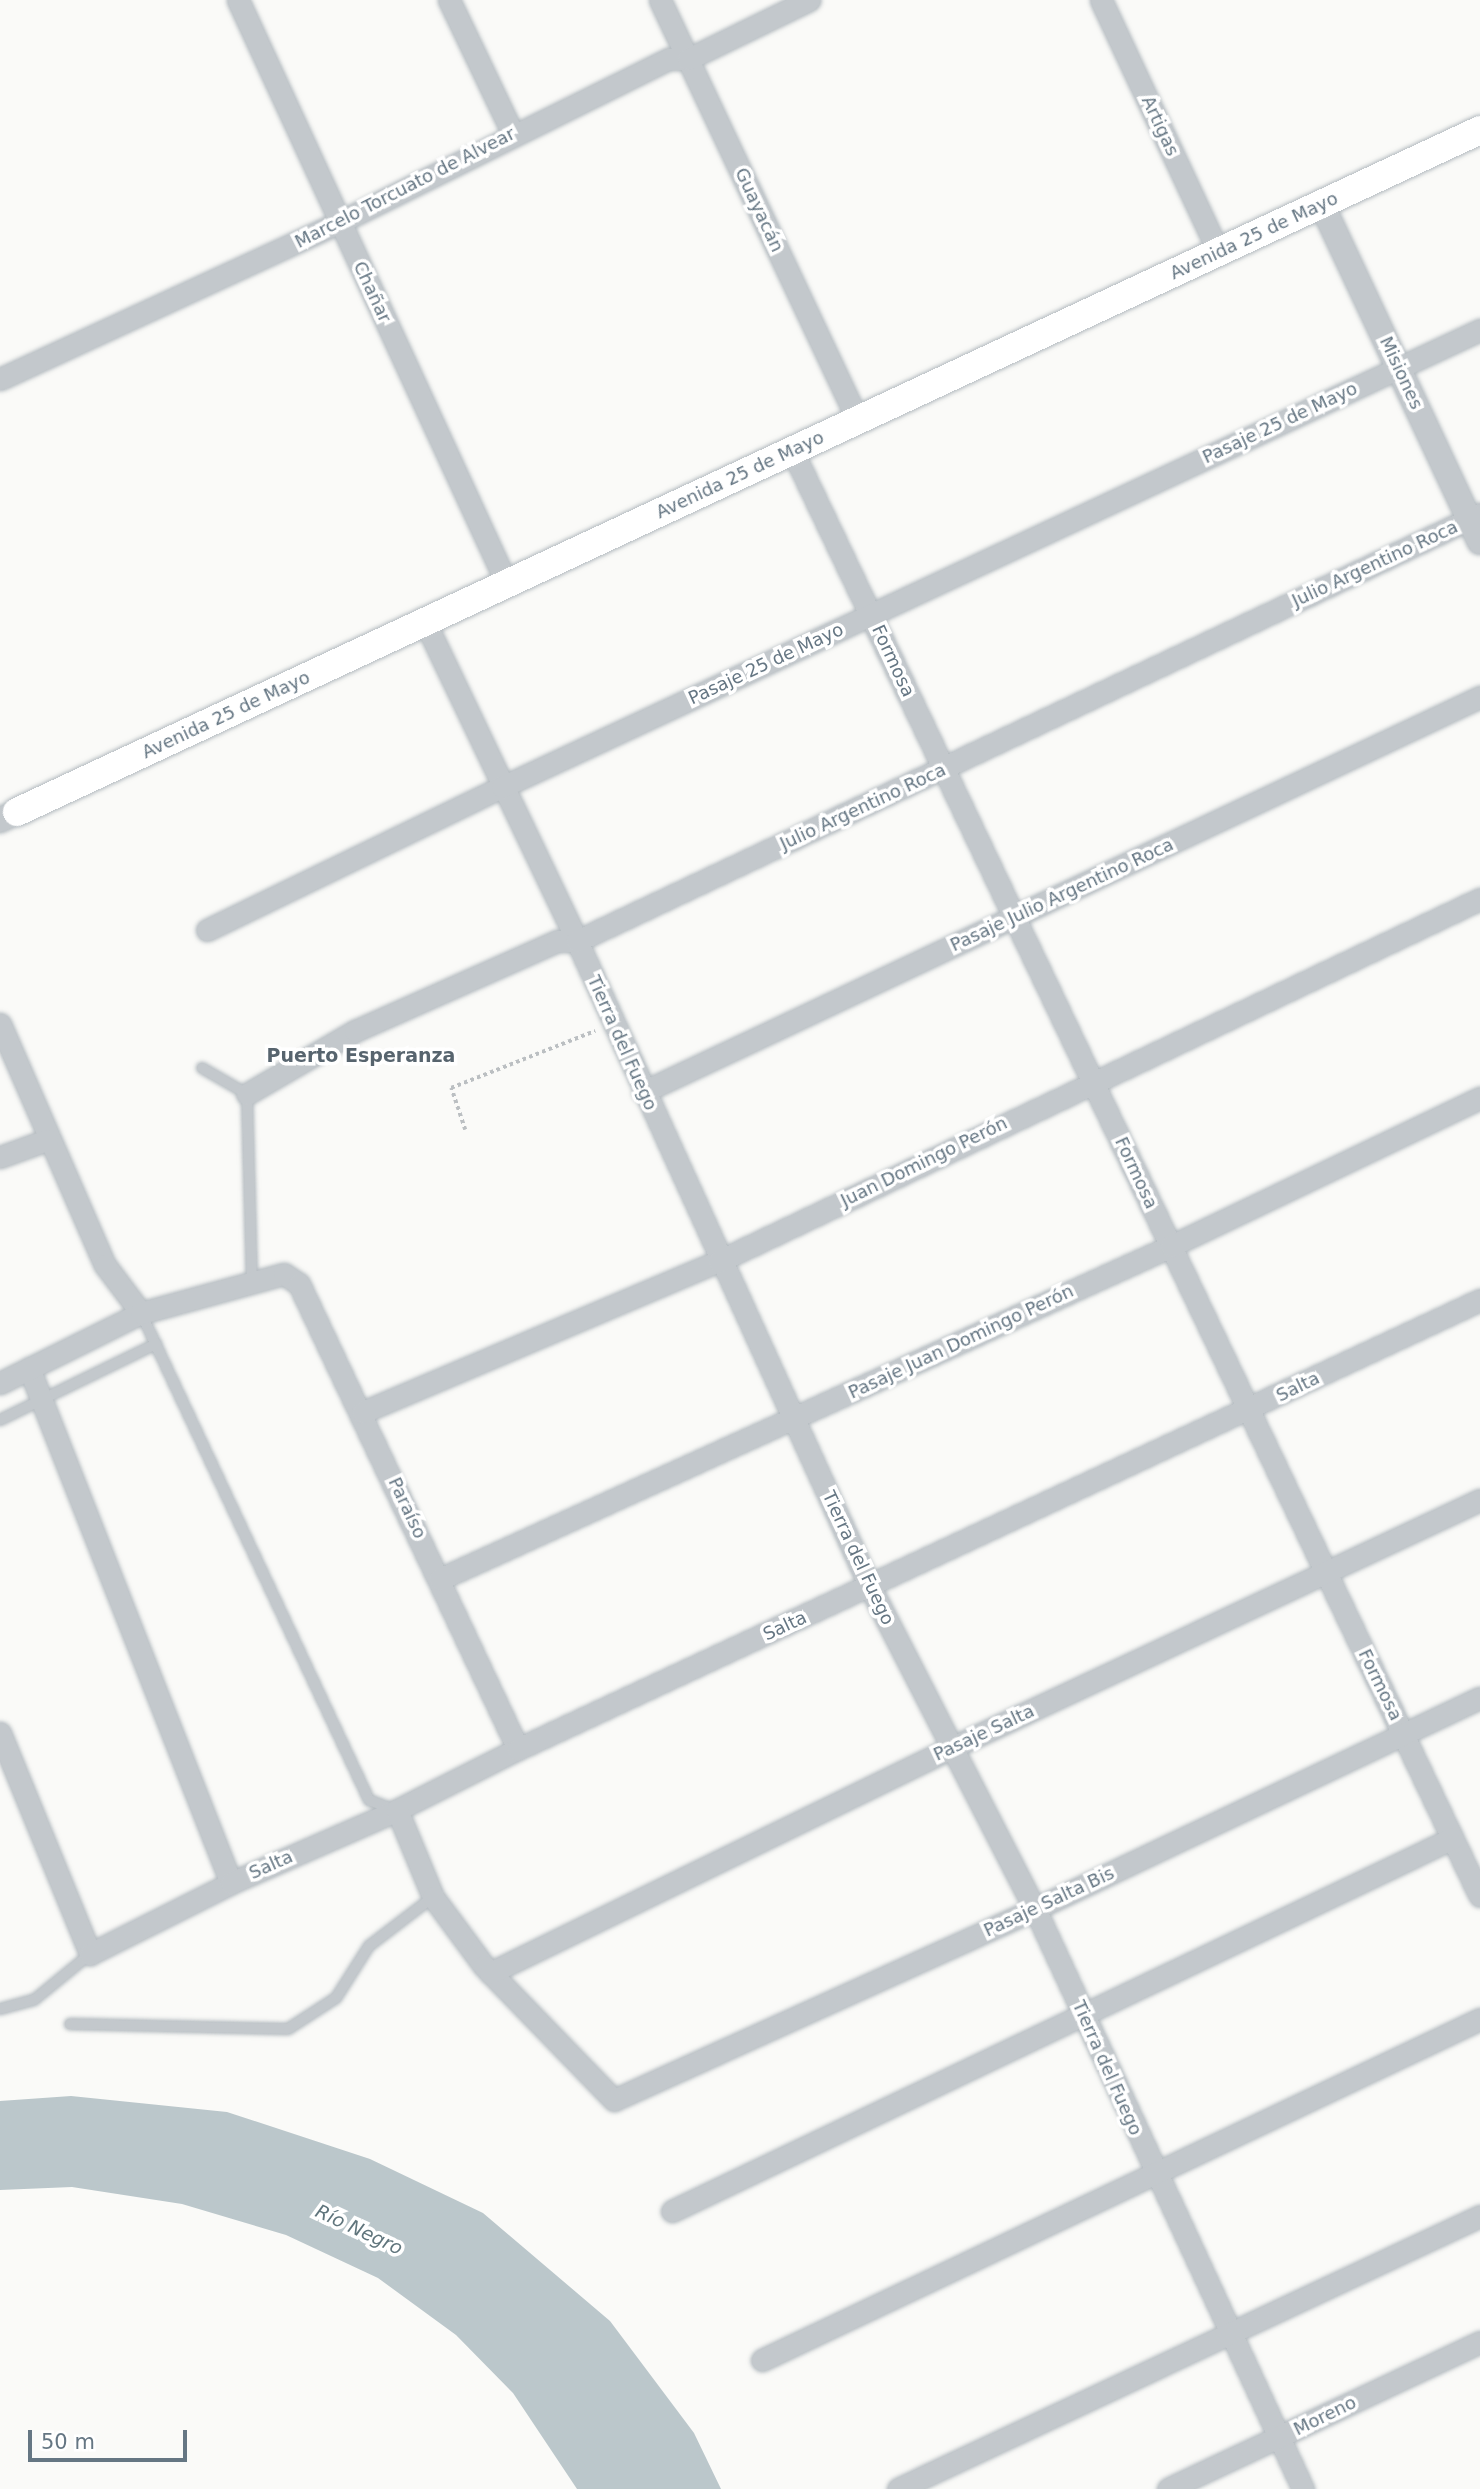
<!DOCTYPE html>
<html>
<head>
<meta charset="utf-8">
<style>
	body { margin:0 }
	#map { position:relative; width:1480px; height:2489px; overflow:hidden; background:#fafaf8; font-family:"DejaVu Sans",sans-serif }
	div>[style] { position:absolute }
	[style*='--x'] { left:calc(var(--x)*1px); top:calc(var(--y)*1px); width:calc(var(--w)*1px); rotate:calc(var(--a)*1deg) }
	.water>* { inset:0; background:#bbc7cb }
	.path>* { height:3.5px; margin-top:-1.75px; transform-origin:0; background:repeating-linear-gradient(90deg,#bbbfc2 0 3.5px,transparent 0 7px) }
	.roads { filter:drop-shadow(0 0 2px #b3babf) drop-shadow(0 0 2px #b3babf) }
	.service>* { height:10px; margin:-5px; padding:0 5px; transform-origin:5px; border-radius:5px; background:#c3c8cc }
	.minor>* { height:21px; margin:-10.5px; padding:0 10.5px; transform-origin:10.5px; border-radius:10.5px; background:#c3c8cc }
	.tertiary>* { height:24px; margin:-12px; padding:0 12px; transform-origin:12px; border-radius:12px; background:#c3c8cc }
	.secondary>* { height:28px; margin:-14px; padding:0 14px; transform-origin:14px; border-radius:14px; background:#fff }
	span { translate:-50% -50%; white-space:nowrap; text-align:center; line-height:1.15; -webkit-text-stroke:7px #fff; paint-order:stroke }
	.street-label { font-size:18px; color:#657683 }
	.neighbourhood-label { font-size:19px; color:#57646e; font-weight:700 }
	.water-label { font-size:19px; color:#60757c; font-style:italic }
	.scale { position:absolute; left:28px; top:2430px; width:159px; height:32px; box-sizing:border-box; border:4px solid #657683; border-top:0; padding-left:9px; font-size:21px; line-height:24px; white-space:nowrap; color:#657683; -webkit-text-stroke:5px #fff; paint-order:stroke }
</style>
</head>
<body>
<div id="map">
	<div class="water">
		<i style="clip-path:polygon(71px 2096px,227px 2112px,370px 2159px,483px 2213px,610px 2321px,694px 2433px,721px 2489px,577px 2489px,513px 2393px,456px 2335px,378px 2278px,286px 2235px,182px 2204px,72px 2187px,0 2190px,0 2101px)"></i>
	</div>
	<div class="path">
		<i style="--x:465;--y:1130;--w:44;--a:-108.4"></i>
		<i style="--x:451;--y:1088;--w:155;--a:-21.6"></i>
	</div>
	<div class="roads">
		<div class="service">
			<i style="--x:202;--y:1068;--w:52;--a:30"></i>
			<i style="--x:247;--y:1094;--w:187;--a:88.5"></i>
			<i style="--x:141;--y:1313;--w:538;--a:64.91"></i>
			<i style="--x:369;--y:1800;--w:26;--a:21"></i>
			<i style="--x:0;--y:1420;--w:174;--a:-26"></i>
			<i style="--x:0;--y:2009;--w:35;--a:-15"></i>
			<i style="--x:34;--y:2000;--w:72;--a:-39.4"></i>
			<i style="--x:70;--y:2024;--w:218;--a:1.3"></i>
			<i style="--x:288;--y:2029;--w:57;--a:-32.9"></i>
			<i style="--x:336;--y:1998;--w:62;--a:-57.6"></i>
			<i style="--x:369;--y:1946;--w:81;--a:-37.4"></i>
		</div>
		<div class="minor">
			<i style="--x:238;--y:0;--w:643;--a:65.27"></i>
			<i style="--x:449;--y:0;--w:148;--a:64.5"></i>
			<i style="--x:660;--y:0;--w:464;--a:64.8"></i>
			<i style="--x:1101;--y:0;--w:279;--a:65"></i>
			<i style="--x:0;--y:379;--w:374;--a:-24.8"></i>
			<i style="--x:340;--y:222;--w:367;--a:-26.4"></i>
			<i style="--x:669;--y:59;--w:19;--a:0"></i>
			<i style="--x:688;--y:59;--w:135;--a:-26"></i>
			<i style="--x:792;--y:450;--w:1601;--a:64.56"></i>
			<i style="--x:425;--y:622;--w:353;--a:64.5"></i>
			<i style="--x:577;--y:941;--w:709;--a:65.6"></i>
			<i style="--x:870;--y:1587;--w:362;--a:62.9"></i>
			<i style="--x:1035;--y:1909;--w:639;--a:65.2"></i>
			<i style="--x:207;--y:930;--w:328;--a:-25.9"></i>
			<i style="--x:502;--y:787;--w:1080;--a:-25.05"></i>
			<i style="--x:0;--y:1024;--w:263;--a:66.5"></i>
			<i style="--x:105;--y:1265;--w:60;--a:53.1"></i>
			<i style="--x:643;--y:1092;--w:926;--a:-25.26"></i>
			<i style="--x:247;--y:1094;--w:125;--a:-30.3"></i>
			<i style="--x:355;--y:1031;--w:221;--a:-24"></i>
			<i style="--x:557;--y:941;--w:20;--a:0"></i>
			<i style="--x:577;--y:941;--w:999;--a:-25.31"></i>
			<i style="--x:0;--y:1157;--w:50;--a:-19.9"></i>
			<i style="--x:29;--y:1368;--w:553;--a:68.58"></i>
			<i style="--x:0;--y:1383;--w:157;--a:-26.4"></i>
			<i style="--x:141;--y:1313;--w:148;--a:-15.3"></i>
			<i style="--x:284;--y:1274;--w:18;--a:34"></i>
			<i style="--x:299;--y:1284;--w:514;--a:64.78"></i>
			<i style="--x:363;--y:1412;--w:387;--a:-23"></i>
			<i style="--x:719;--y:1261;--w:843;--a:-25.44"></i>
			<i style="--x:440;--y:1579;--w:803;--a:-24.49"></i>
			<i style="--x:1171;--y:1246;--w:343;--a:-25.6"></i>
			<i style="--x:0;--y:1733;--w:239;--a:67.8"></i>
			<i style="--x:90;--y:1954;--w:158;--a:-26.7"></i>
			<i style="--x:231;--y:1883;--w:181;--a:-23.7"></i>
			<i style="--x:397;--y:1810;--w:136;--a:-26.8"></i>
			<i style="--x:518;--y:1749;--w:1062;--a:-25.02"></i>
			<i style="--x:397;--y:1810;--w:94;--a:67.5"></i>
			<i style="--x:433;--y:1897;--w:86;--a:53.5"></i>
			<i style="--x:484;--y:1966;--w:187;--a:45.9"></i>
			<i style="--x:614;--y:2100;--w:462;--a:-24.4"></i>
			<i style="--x:1035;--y:1909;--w:492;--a:-25.4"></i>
			<i style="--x:490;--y:1973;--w:513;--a:-26.02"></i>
			<i style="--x:951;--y:1748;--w:584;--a:-25.12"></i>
			<i style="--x:672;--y:2211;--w:865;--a:-25.53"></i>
			<i style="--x:762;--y:2360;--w:795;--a:-25.4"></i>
			<i style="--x:898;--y:2489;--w:643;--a:-25.13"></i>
			<i style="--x:1168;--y:2489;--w:345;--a:-25.2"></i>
		</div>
		<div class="tertiary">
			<i style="--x:1322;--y:205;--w:372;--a:64.9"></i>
			<i style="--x:0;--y:820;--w:19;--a:-25"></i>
		</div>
		<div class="secondary">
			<i style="--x:17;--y:812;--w:1614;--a:-24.99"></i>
		</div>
	</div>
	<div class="street-label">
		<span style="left:1160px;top:126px;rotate:65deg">Artigas</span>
		<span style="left:405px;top:188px;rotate:-27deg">Marcelo Torcuato de Alvear</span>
		<span style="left:759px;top:210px;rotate:65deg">Guayacán</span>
		<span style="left:1254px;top:236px;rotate:-25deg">Avenida 25 de Mayo</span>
		<span style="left:372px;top:292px;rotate:65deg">Chañar</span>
		<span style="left:1401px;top:373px;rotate:65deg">Misiones</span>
		<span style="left:1280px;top:423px;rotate:-25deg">Pasaje 25 de Mayo</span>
		<span style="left:740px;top:475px;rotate:-25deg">Avenida 25 de Mayo</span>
		<span style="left:1375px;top:564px;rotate:-25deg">Julio Argentino Roca</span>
		<span style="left:893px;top:661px;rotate:65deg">Formosa</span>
		<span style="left:766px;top:664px;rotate:-25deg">Pasaje 25 de Mayo</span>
		<span style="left:226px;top:715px;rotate:-25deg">Avenida 25 de Mayo</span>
		<span style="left:863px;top:807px;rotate:-25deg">Julio Argentino Roca</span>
		<span style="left:1062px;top:895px;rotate:-25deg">Pasaje Julio Argentino Roca</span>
		<span style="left:622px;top:1043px;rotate:66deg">Tierra del Fuego</span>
		<span style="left:924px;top:1162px;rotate:-26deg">Juan Domingo Perón</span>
		<span style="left:1136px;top:1173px;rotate:65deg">Formosa</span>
		<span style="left:961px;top:1342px;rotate:-25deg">Pasaje Juan Domingo Perón</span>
		<span style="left:1298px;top:1387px;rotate:-26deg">Salta</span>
		<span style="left:407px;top:1508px;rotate:65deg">Paraíso</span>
		<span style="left:858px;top:1558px;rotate:65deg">Tierra del Fuego</span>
		<span style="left:785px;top:1626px;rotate:-25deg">Salta</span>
		<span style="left:1380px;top:1685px;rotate:64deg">Formosa</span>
		<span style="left:984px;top:1733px;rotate:-25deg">Pasaje Salta</span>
		<span style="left:271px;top:1865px;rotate:-24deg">Salta</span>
		<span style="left:1049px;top:1902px;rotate:-25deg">Pasaje Salta Bis</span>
		<span style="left:1107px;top:2068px;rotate:66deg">Tierra del Fuego</span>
		<span style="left:1325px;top:2416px;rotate:-26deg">Moreno</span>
	</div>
	<div class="neighbourhood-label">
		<span style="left:361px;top:1056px">Puerto Esperanza</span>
	</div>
	<div class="water-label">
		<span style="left:359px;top:2230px;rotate:25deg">Río Negro</span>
	</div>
	<div class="scale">50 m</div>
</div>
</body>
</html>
